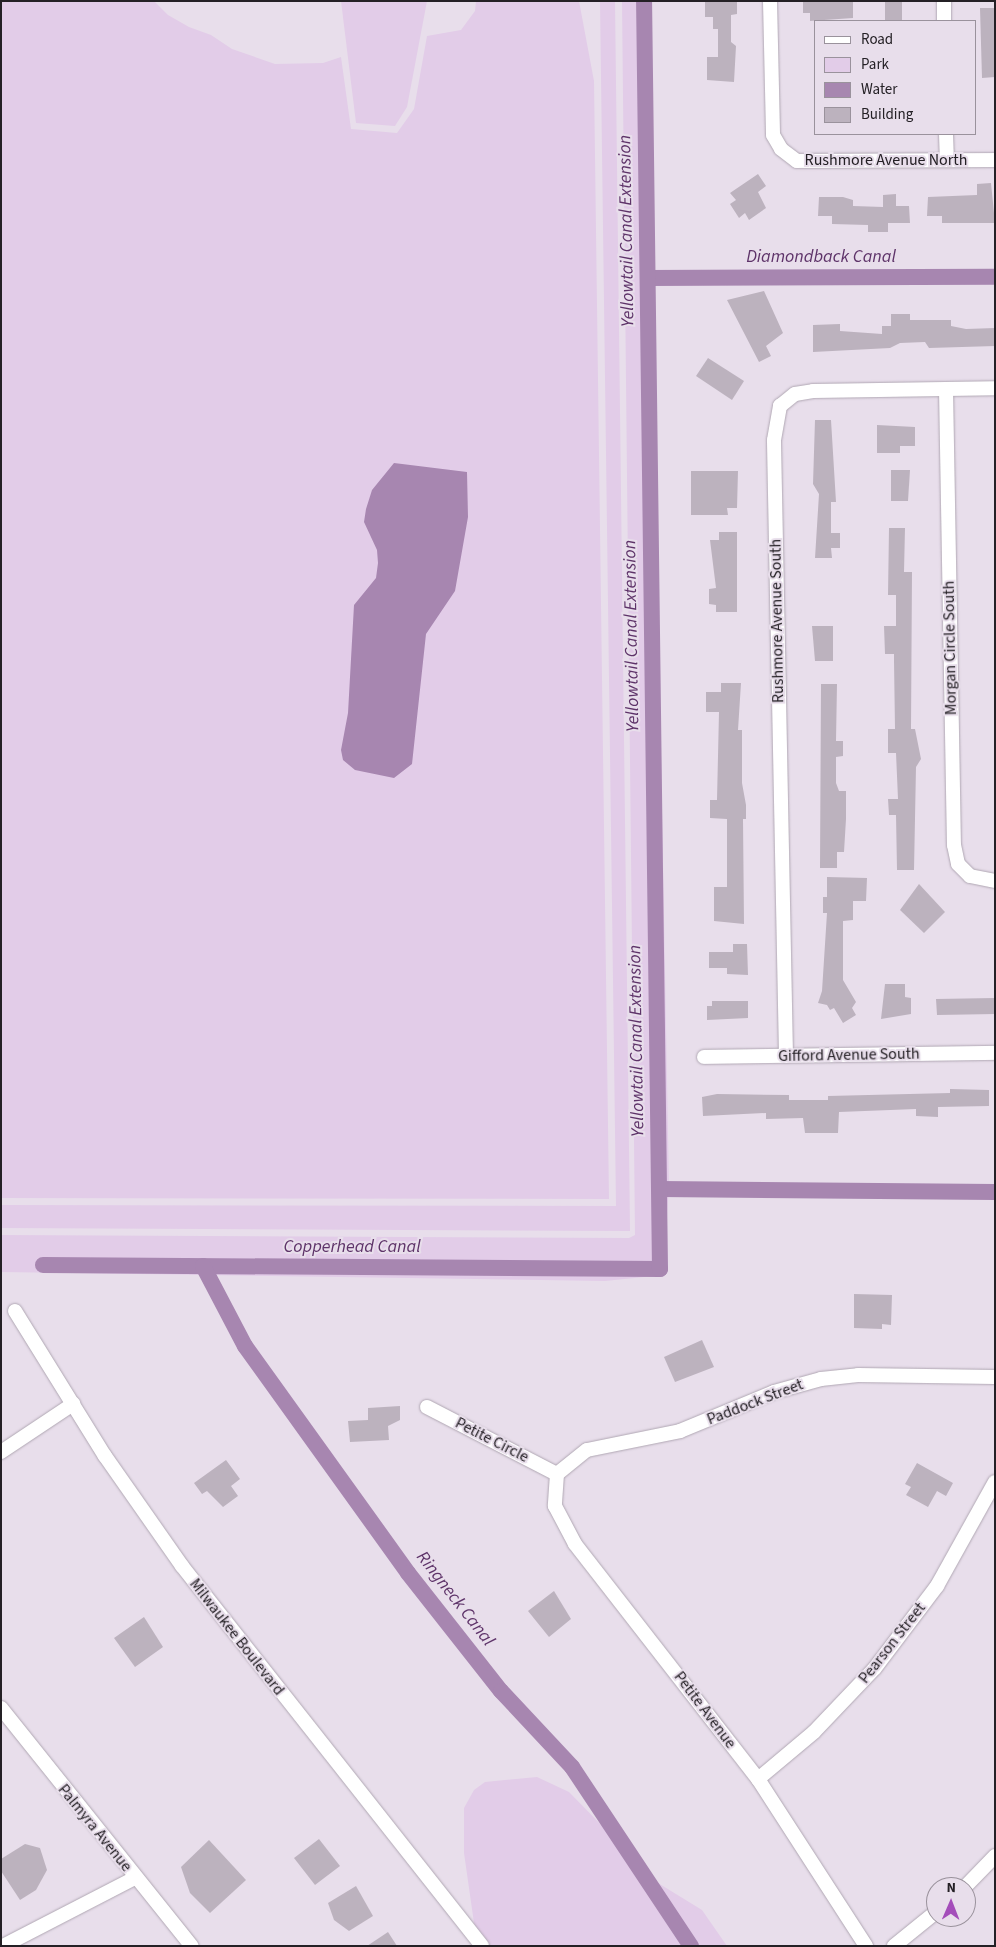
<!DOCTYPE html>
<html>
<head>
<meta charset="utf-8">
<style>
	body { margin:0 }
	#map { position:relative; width:996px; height:1947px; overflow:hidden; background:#e8deeb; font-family:"Source Sans 3",sans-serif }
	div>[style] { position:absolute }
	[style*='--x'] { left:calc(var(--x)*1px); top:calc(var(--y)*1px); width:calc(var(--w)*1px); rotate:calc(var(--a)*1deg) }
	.green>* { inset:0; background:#e2cce8 }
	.water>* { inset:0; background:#a786b0 }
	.canal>* { height:16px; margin:-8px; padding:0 8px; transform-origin:8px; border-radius:8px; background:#a786b0 }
	.building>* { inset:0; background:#bcb2be }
	.roads { filter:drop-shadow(0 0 1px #b0a7b3) drop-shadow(0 0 1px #b0a7b3) }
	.street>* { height:14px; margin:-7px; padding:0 7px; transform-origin:7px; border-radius:7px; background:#fff }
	span { translate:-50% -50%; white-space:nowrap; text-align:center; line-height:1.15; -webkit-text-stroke:4px #e8deeb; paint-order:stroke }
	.street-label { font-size:16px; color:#242025 }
	.water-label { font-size:18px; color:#5e3369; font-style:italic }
	.frame { position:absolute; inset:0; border:2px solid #242025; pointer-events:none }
	.legend { position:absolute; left:814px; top:20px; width:162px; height:115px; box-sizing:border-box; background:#e8deeb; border:1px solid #9a929c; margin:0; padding:6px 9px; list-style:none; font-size:15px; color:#242025 }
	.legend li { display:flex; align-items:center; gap:10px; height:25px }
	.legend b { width:25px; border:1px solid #9a929c }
	.north { position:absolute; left:926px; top:1877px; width:50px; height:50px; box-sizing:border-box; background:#e8deeb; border:1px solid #9a929c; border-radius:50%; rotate:1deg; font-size:14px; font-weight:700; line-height:20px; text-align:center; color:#242025 }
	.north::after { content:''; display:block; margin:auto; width:18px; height:22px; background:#a44dba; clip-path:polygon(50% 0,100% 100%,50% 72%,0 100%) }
</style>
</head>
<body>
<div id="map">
	<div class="green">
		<i style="clip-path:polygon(1px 1px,154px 1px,168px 15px,189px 27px,211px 35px,232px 49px,275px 64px,323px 63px,341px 57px,351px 129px,397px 133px,414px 109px,427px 36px,461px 30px,475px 11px,476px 1px,579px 1px,594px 81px,609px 1199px,1px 1198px)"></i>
		<i style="clip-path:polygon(341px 1px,427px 1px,407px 107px,395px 126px,356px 123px)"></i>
		<i style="clip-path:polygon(600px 1px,615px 1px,630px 1231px,1px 1228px,1px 1205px,616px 1206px)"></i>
		<i style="clip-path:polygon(622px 1px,647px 1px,669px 1187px,664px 1257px,653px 1272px,644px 1277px,605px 1281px,1px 1272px,1px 1235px,629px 1238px,635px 1235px)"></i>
		<i style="clip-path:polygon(537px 1777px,569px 1792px,658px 1883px,702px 1910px,727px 1946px,485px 1946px,475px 1930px,464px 1853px,464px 1808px,474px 1790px,485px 1782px)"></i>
	</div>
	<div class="water">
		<i style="clip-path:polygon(394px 463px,467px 472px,468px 517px,455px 591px,426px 634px,412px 764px,394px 778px,355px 770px,343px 760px,341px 750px,348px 713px,354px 605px,376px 578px,378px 563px,377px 550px,364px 522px,366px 509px,372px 490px)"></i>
	</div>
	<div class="canal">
		<i style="--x:648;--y:278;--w:347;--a:-0.2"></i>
		<i style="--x:660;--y:1189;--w:335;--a:0.5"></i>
		<i style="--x:43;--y:1265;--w:617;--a:0.37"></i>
		<i style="--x:660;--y:1269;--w:1268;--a:-90.72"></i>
		<i style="--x:203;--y:1266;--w:90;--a:62.3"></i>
		<i style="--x:245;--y:1346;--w:279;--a:54.3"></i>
		<i style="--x:408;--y:1573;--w:150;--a:51.8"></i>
		<i style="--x:501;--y:1691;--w:104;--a:46.9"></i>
		<i style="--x:572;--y:1767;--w:215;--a:56.4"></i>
	</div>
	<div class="building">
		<i style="clip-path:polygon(705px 1px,737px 1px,737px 14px,731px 15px,731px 42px,736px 46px,734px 82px,707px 80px,707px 57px,718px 57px,718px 29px,713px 29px,713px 17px,705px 17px)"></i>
		<i style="clip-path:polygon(803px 1px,853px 1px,853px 18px,810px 21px,810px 13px,803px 13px)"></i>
		<i style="clip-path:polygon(885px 1px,902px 1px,902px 21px,885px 21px)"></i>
		<i style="clip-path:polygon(980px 8px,995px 8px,995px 77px,982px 78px)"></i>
		<i style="clip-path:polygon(758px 174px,766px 186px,758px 192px,766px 208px,749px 220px,745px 213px,739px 218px,730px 204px,736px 200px,730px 193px)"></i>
		<i style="clip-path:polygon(991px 183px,995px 223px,942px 223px,942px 216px,927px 216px,928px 197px,977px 195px,977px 184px)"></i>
		<i style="clip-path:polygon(896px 194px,896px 206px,909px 206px,910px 223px,888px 223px,888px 232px,868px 232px,868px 225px,832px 224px,832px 216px,818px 216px,819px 197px,843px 197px,853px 200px,853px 206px,883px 207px,883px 195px)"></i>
		<i style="clip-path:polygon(764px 291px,783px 333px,766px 346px,771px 356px,759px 362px,727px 300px)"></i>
		<i style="clip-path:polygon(891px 314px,910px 314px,910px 320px,951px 320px,951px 326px,966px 329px,995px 328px,995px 346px,929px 348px,925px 342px,900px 343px,890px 348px,813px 352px,813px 325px,840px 324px,840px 331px,882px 334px,882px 326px,891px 326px)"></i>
		<i style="clip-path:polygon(708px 358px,744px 381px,732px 400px,696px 376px)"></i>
		<i style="clip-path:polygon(815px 420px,831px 420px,836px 502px,831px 502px,831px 533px,840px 533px,840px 548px,831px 548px,832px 558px,815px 558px,819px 494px,813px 484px)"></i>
		<i style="clip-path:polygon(877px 425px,915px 427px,915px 446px,900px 446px,900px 453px,877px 453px)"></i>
		<i style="clip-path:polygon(891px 470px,910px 470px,908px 501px,891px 501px)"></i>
		<i style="clip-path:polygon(691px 471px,738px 471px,737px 508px,727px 508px,728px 515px,691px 515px)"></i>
		<i style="clip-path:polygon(889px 528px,905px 528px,904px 572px,912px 572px,911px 729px,915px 729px,921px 759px,916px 767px,914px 870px,897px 870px,896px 815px,889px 815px,888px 799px,898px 799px,896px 753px,888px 753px,888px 729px,895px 729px,894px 661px,894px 654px,885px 654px,884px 626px,896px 626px,896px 595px,888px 595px)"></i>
		<i style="clip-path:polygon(719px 532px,737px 532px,737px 612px,716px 612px,716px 605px,709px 604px,709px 589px,716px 588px,710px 540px,719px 540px)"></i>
		<i style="clip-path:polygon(812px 626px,833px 626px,833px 661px,815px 661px)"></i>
		<i style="clip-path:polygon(721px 683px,741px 683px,738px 730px,742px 730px,742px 783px,746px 805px,746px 819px,743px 819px,744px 924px,714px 921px,714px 887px,727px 887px,727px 819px,710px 818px,710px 800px,717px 800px,719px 712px,706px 712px,706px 692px,721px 692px)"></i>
		<i style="clip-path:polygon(821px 684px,837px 684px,836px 741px,843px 741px,843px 756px,836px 757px,836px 783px,839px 791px,846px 791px,846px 819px,844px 852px,837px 852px,837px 868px,820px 868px)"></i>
		<i style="clip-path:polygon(827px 877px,867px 878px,866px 901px,853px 901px,853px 920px,843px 921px,843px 980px,856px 1002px,852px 1008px,856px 1015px,843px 1023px,834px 1008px,830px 1010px,827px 1005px,818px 1003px,822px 991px,827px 913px,823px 913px,823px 897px,827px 897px)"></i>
		<i style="clip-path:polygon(919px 884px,945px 912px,924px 933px,900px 910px)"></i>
		<i style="clip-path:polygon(733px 944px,747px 944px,748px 975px,727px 974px,727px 968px,709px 968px,709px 952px,733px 952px)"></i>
		<i style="clip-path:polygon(885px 984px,905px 984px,905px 997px,911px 998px,911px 1014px,881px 1019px)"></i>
		<i style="clip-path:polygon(995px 998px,995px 1014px,937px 1015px,936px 999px)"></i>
		<i style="clip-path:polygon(712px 1001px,748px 1001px,748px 1018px,707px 1020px,707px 1006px,712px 1006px)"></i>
		<i style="clip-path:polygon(950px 1089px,989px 1090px,989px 1106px,938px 1107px,938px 1117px,916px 1116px,916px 1109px,839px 1112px,838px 1133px,805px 1133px,803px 1118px,766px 1119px,766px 1113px,703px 1116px,702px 1097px,717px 1094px,789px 1095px,789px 1100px,828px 1100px,828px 1096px,950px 1093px)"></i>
		<i style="clip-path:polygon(854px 1294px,892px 1295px,891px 1325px,882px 1324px,882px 1329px,854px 1328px)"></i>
		<i style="clip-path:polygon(702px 1340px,714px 1367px,675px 1382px,664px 1357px)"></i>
		<i style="clip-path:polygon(400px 1406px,400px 1420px,388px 1426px,389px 1440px,350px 1442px,348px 1421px,368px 1420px,368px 1408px)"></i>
		<i style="clip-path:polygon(226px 1460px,240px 1479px,231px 1486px,238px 1496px,223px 1507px,207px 1491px,202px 1494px,194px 1483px)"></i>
		<i style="clip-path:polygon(917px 1463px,953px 1483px,946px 1496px,937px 1491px,928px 1507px,906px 1495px,911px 1487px,905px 1484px)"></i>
		<i style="clip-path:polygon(554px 1591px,571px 1619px,549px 1637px,528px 1611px)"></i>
		<i style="clip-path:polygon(144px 1617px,163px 1647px,135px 1667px,114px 1638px)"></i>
		<i style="clip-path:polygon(319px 1839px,340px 1866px,315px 1885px,294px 1858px)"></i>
		<i style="clip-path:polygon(209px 1840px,246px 1880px,210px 1913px,190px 1893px,181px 1867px)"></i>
		<i style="clip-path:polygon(25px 1844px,40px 1848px,47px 1870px,36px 1890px,20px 1900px,1px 1871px,1px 1859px)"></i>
		<i style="clip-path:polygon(356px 1886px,373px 1916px,349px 1931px,334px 1920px,328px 1903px)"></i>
		<i style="clip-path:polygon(388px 1932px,397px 1946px,367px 1946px)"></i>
	</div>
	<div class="roads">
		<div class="street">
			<i style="--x:770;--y:1;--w:134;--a:88.7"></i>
			<i style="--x:773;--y:135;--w:16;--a:60"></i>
			<i style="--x:781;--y:149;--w:20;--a:37"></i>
			<i style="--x:797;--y:161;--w:198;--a:-0.3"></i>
			<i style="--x:944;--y:1;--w:20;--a:90"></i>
			<i style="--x:946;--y:134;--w:25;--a:88"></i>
			<i style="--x:946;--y:389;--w:456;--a:89"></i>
			<i style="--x:954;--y:845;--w:19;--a:78"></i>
			<i style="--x:958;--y:864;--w:17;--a:45"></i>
			<i style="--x:970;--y:876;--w:25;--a:11"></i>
			<i style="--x:786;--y:1056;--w:616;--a:-91.12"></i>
			<i style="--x:774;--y:440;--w:35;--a:-80"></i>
			<i style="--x:780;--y:406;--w:19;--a:-39"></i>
			<i style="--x:795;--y:394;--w:18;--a:-9"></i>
			<i style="--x:813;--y:391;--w:182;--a:-0.9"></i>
			<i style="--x:704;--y:1057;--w:291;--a:-0.8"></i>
			<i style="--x:15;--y:1311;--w:171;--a:58.2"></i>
			<i style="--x:105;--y:1456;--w:134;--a:55"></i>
			<i style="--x:182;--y:1566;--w:484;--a:51.7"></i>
			<i style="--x:427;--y:1407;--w:146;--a:27.3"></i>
			<i style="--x:1;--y:1452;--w:87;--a:-33.7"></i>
			<i style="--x:557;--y:1474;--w:32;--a:94"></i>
			<i style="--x:555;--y:1506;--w:43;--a:62.2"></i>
			<i style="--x:575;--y:1544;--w:298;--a:52.1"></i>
			<i style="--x:758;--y:1779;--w:199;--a:57.1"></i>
			<i style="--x:557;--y:1474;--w:38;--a:-39"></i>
			<i style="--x:587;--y:1450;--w:95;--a:-11.5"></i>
			<i style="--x:680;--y:1431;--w:102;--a:-22.5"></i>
			<i style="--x:774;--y:1392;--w:49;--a:-15.5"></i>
			<i style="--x:821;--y:1379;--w:37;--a:-6"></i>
			<i style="--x:858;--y:1375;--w:137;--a:0.8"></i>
			<i style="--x:1;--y:1708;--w:305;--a:51.3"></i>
			<i style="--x:758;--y:1779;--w:73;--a:-40"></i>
			<i style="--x:814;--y:1732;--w:88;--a:-46.4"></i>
			<i style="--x:875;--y:1668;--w:103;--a:-52.9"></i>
			<i style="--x:937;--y:1586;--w:119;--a:-60.9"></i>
			<i style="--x:965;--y:1887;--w:43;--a:-45.9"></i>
			<i style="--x:3;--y:1946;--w:148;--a:-27.3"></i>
			<i style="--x:894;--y:1946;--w:54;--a:-39"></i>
		</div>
	</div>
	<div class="street-label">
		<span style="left:886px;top:160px">Rushmore Avenue North</span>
		<span style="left:777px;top:621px;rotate:-91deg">Rushmore Avenue South</span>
		<span style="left:950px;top:648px;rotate:-91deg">Morgan Circle South</span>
		<span style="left:849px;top:1055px;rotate:-1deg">Gifford Avenue South</span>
		<span style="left:755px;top:1402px;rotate:-21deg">Paddock Street</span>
		<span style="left:492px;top:1440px;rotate:27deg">Petite Circle</span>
		<span style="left:237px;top:1637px;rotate:52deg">Milwaukee Boulevard</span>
		<span style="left:892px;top:1643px;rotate:-52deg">Pearson Street</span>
		<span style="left:705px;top:1710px;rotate:53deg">Petite Avenue</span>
		<span style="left:95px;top:1828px;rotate:51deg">Palmyra Avenue</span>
	</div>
	<div class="water-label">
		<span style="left:627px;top:231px;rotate:-91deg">Yellowtail Canal Extension</span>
		<span style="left:821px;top:257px">Diamondback Canal</span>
		<span style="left:632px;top:636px;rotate:-91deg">Yellowtail Canal Extension</span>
		<span style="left:637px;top:1041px;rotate:-91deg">Yellowtail Canal Extension</span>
		<span style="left:352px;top:1247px">Copperhead Canal</span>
		<span style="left:455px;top:1599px;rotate:52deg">Ringneck Canal</span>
	</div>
	<div class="frame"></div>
	<ul class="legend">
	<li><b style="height:6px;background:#fff"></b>Road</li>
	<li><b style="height:14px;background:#e2cce8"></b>Park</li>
	<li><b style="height:14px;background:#a786b0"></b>Water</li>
	<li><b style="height:14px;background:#bcb2be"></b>Building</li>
	</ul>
	<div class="north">N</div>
</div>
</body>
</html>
